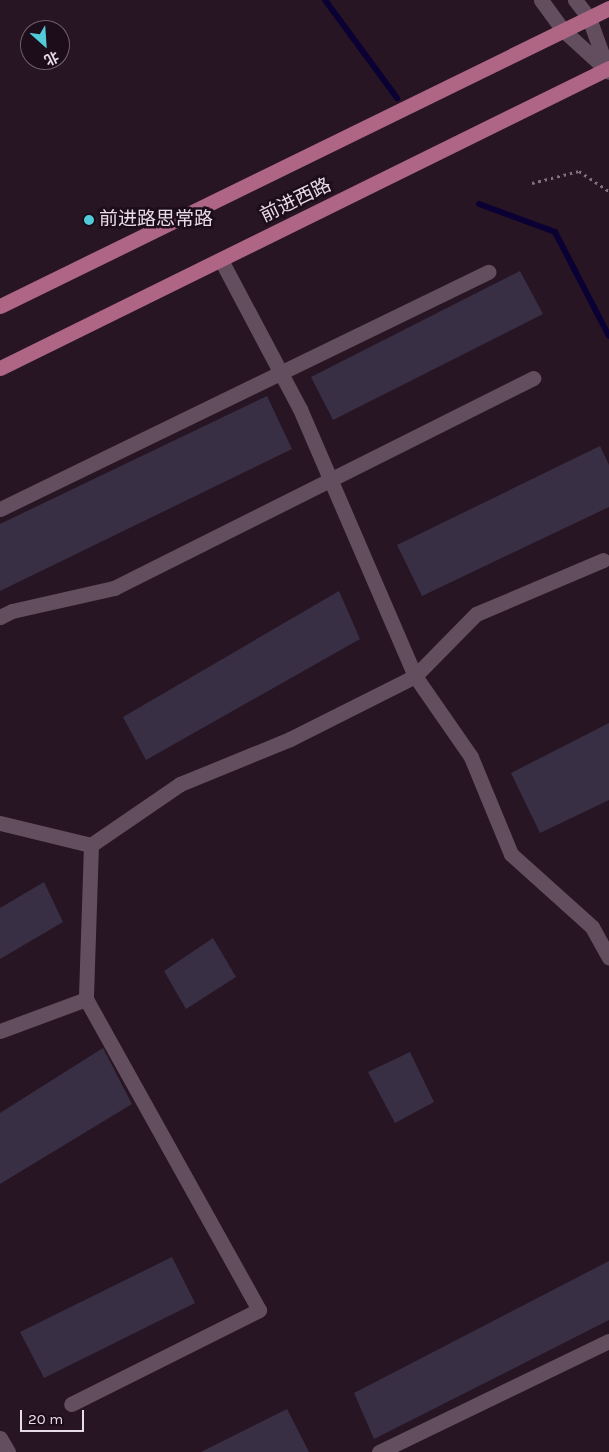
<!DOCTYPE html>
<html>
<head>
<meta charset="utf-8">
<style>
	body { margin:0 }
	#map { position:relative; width:609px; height:1452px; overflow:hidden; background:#271524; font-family:Karla,"Noto Sans SC",sans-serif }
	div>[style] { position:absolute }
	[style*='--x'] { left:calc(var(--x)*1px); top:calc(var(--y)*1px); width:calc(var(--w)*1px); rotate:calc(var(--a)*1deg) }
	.stream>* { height:6px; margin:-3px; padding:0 3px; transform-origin:3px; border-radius:3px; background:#0b0033 }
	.building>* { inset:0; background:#392f44 }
	.path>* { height:3px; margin-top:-1.5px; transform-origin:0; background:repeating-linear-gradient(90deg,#81727f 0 2.5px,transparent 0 6.5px) }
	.minor>* { height:15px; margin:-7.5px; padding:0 7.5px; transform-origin:7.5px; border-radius:7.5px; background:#634e5f }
	.major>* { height:15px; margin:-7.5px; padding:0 7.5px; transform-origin:7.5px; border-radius:7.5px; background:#ae6684 }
	.dots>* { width:14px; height:14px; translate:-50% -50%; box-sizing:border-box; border:2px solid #1d0c1a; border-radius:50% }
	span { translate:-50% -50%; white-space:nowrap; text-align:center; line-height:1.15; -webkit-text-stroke:5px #1d0c1a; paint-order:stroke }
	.street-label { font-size:19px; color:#e7dbe5 }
	.poi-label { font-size:19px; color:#e7dbe5 }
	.left { translate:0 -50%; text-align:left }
	.north { position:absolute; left:20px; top:20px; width:50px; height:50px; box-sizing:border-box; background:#1d0c1a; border:1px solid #6e5f6b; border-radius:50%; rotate:154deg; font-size:14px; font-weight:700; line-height:20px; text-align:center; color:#e7dbe5 }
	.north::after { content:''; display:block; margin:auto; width:18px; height:22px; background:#52cbd9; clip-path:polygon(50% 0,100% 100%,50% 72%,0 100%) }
	.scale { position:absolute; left:20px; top:1410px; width:64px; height:22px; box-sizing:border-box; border:2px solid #e7dbe5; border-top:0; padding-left:6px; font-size:15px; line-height:18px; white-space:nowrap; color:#e7dbe5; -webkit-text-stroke:4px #1d0c1a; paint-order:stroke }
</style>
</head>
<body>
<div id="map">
	<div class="stream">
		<i style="--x:325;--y:0;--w:122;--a:53.7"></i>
		<i style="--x:479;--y:204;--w:81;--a:20.2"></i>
		<i style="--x:555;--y:232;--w:117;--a:62.6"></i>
	</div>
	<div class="building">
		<i style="clip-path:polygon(520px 271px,543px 314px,333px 420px,311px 377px)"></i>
		<i style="clip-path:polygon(267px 396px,292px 449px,0 591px,0 524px)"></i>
		<i style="clip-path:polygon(600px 446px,609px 465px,609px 507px,422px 596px,397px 545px)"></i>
		<i style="clip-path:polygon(339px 591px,360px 639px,146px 760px,123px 717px)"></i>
		<i style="clip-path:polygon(609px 723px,609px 800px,540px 833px,511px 773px)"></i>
		<i style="clip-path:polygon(44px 882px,63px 922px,0 959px,0 908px)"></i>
		<i style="clip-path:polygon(213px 938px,236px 977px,186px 1009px,164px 971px)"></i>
		<i style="clip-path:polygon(103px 1048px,132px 1104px,0 1184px,0 1113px)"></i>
		<i style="clip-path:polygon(410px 1052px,434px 1102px,395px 1123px,368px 1072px)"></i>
		<i style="clip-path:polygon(172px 1257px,195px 1303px,44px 1378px,20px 1332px)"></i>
		<i style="clip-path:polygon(609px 1261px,609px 1320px,374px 1439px,354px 1393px)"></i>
		<i style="clip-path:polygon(287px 1409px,309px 1452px,201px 1452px)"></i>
	</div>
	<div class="path">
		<i style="--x:532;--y:183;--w:49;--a:-14.3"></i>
		<i style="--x:579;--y:171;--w:36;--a:34"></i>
	</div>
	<div class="minor">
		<i style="--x:541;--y:0;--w:37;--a:54"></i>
		<i style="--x:563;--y:30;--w:62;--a:42.4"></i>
		<i style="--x:575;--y:0;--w:23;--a:52"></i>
		<i style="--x:589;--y:18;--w:53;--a:70.2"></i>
		<i style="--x:221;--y:260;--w:169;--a:62.1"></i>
		<i style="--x:300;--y:409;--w:291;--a:66.7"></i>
		<i style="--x:415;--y:676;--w:98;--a:55.3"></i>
		<i style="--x:471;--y:757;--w:105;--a:67.6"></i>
		<i style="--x:511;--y:854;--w:109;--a:42"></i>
		<i style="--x:592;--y:927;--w:35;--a:61"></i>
		<i style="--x:0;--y:509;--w:543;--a:-25.9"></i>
		<i style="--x:0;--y:617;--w:13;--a:-27"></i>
		<i style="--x:12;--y:611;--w:105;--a:-12.7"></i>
		<i style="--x:114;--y:588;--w:469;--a:-26.6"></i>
		<i style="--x:0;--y:823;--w:94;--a:13.6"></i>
		<i style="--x:91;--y:845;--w:154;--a:91.9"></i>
		<i style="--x:86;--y:999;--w:356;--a:60.9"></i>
		<i style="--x:259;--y:1310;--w:210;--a:153.4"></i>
		<i style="--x:91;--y:845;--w:108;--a:-34.4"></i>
		<i style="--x:180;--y:784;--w:119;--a:-22.2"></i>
		<i style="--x:290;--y:739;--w:140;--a:-26.7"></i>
		<i style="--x:415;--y:676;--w:87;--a:-45.5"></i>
		<i style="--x:476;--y:614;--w:138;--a:-23"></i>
		<i style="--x:0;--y:1031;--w:92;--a:-20.4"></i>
		<i style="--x:0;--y:1438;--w:16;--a:60"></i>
		<i style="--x:379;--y:1452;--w:255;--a:-25.8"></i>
	</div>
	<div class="major">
		<i style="--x:0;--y:306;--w:678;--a:-26.07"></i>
		<i style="--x:0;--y:368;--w:679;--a:-26.23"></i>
	</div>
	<div class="dots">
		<i style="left:89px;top:220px;background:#52cbd9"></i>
	</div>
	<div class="street-label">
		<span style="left:296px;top:201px;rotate:-26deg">前进西路</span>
	</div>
	<div class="poi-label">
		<span class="left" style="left:99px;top:220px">前进路思常路</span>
	</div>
	<div class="north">北</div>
	<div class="scale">20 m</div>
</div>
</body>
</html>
